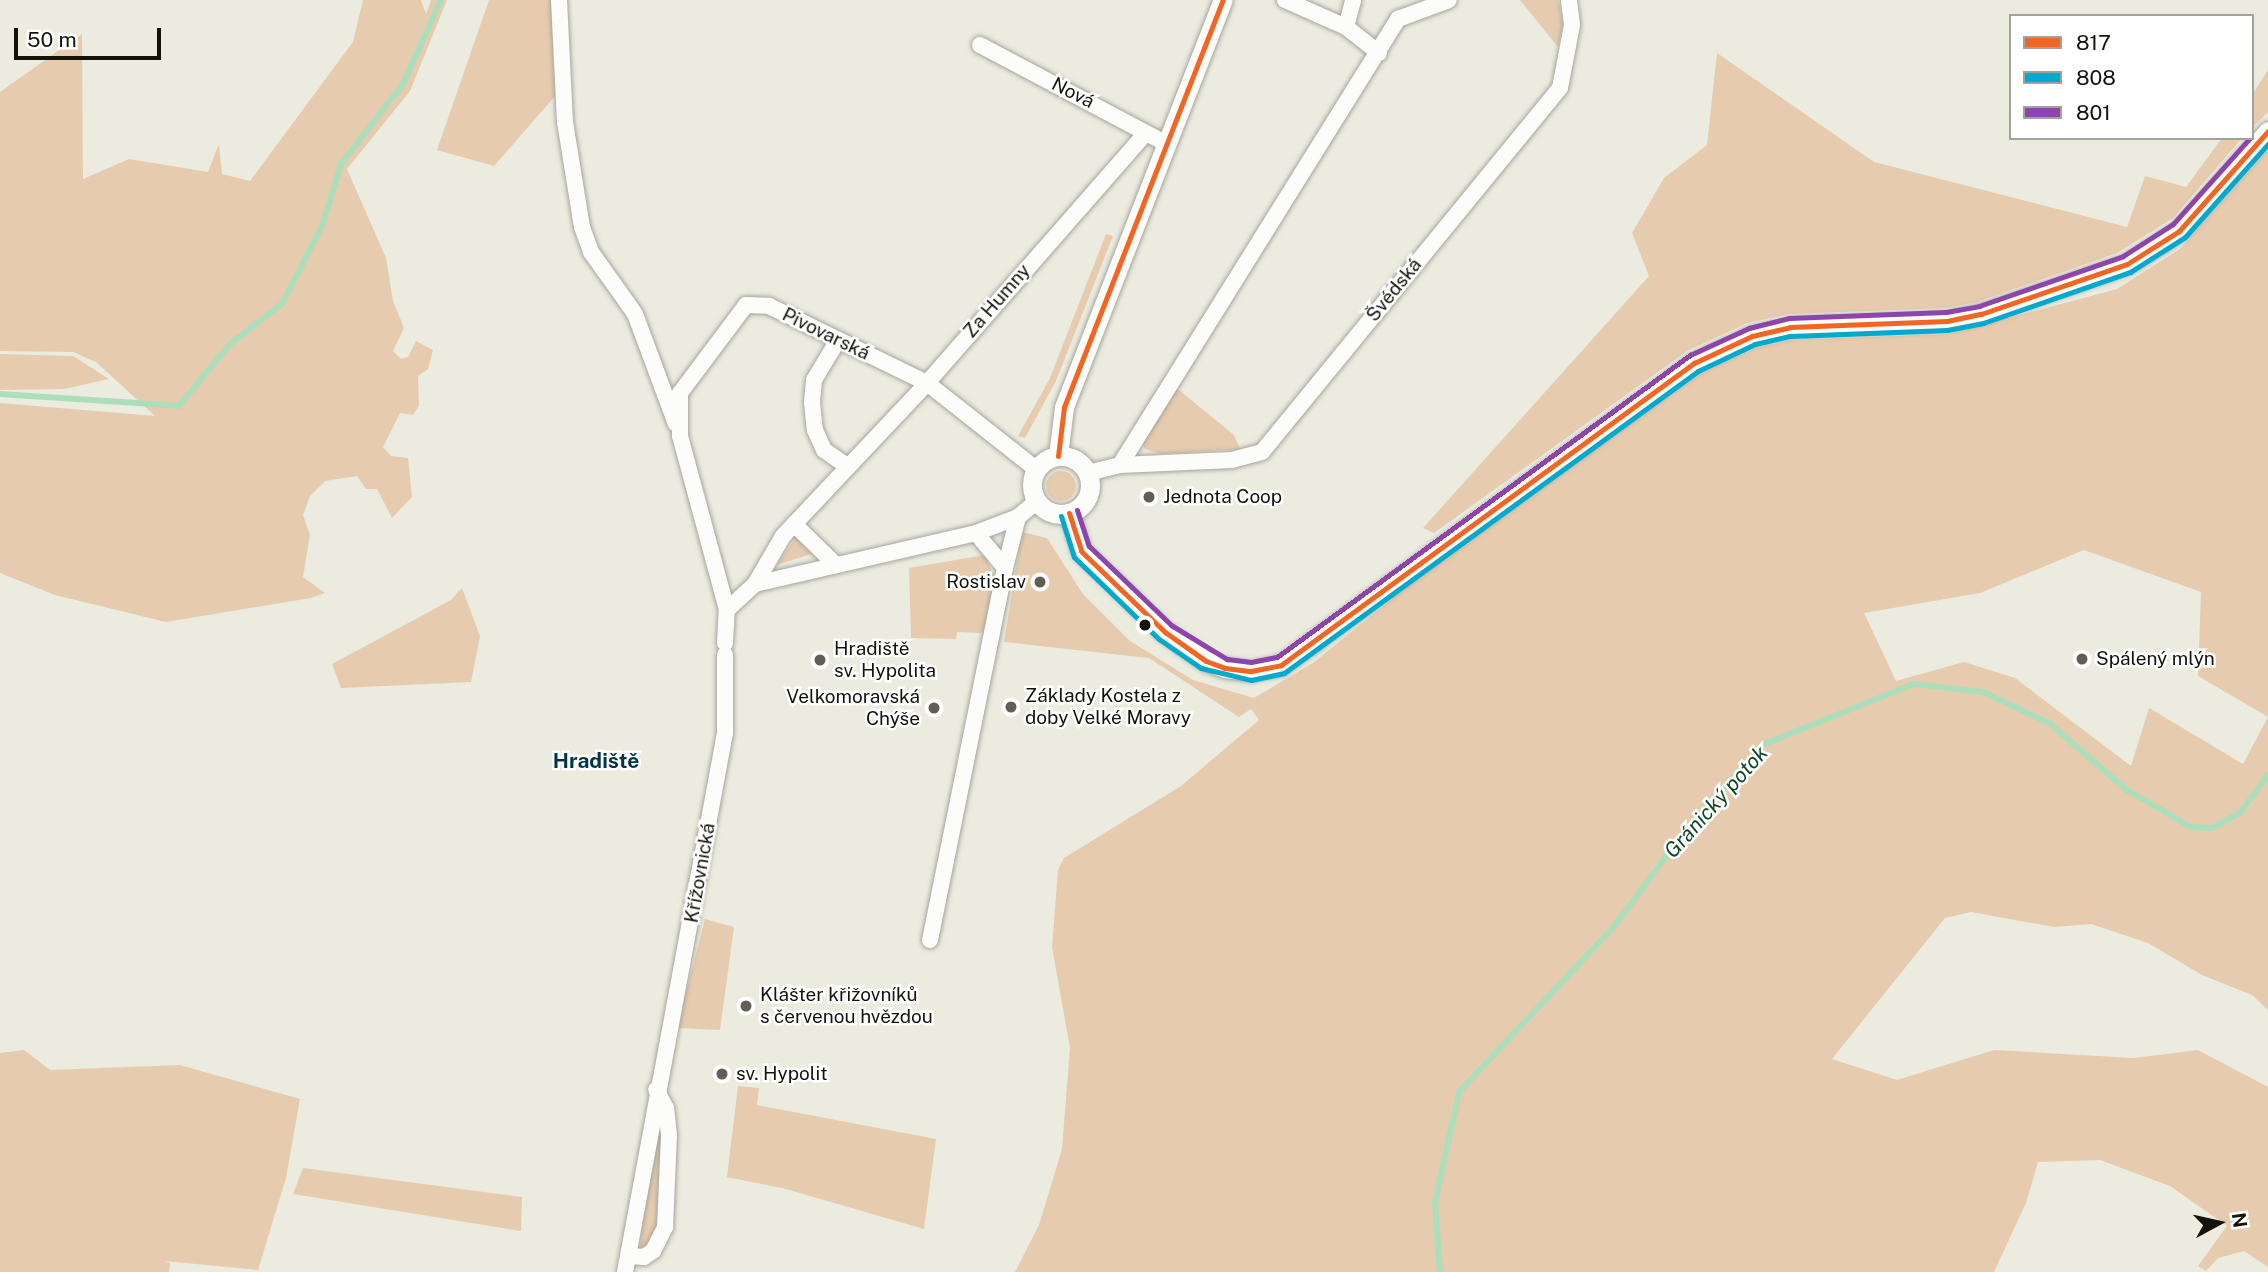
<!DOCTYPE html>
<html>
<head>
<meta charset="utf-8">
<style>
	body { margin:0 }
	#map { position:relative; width:2268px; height:1272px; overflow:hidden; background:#ebebe0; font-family:"Public Sans",sans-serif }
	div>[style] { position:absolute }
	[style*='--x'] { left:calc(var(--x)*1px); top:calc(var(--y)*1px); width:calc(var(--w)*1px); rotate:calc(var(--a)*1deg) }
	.green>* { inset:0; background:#e7cbae }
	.round { border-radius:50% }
	.stream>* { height:6px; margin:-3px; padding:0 3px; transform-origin:3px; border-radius:3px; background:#addebc }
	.roads { filter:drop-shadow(0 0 2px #a6a69d) drop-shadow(0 0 2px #a6a69d) }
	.minor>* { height:16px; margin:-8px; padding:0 8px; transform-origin:8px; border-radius:8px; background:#fcfcfa }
	.tertiary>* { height:19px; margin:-9.5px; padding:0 9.5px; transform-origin:9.5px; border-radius:9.5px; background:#fcfcfa }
	.tertiary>.ring { margin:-9.5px; padding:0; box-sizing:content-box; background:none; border:19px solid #fcfcfa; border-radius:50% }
	.bus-1>* { height:5px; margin:-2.5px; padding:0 2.5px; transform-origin:2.5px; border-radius:2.5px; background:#f26522 }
	.bus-2>* { height:5px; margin:-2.5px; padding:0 2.5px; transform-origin:2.5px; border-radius:2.5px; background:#00a9ce }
	.bus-3>* { height:5px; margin:-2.5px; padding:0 2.5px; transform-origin:2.5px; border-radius:2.5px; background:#8e44ad }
	.dots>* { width:19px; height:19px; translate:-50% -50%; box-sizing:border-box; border:4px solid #fff; border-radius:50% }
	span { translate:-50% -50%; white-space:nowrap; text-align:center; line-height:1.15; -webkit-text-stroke:5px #fff; paint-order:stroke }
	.street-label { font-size:19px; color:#13130c }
	.poi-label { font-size:19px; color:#13130c }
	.left { translate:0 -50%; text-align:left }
	.right { translate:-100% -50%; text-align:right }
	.neighbourhood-label { font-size:21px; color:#003547; font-weight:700 }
	.water-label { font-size:21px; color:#10472b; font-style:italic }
	.legend { position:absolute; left:2009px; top:14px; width:245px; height:126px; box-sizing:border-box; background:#fff; border:2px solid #a1a19e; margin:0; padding:9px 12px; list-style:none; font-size:21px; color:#13130c }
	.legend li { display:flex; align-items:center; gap:14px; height:35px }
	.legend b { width:35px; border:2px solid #a1a19e }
	.north { position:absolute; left:2184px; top:1188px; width:70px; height:70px; -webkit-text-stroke:5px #fff; paint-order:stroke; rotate:82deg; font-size:19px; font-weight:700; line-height:28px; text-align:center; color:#13130c }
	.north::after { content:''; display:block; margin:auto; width:24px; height:32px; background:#13130c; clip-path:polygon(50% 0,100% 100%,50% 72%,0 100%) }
	.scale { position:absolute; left:14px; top:28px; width:147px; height:32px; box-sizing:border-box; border:4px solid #13130c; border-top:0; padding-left:9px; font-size:21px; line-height:24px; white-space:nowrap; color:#13130c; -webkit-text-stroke:5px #fff; paint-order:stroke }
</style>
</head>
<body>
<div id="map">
	<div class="green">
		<i style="clip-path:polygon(363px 0,421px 0,426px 14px,431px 0,447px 0,410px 91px,347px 169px,386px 258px,393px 301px,404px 328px,393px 351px,401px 359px,408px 357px,416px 341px,433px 350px,428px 369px,418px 376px,419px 406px,413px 415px,400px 413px,383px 447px,391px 456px,408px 458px,412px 497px,392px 518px,377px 489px,366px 489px,357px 476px,325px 481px,310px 496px,303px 515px,310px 535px,303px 577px,325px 593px,311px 598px,166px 622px,55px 595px,0 573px,0 403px,155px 416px,96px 362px,73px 352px,0 351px,0 92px,82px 34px,83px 179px,129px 159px,208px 172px,219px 144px,222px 174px,250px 181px,353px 42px)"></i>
		<i style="clip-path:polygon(489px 0,552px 0,556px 95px,494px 166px,437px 150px)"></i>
		<i style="clip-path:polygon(1520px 0,1558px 0,1563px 23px,1558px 47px)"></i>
		<i style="clip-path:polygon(1717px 53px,1874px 162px,2127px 227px,2145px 176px,2186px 187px,2222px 138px,2242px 138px,2173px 218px,2117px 253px,1977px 302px,1946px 308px,1789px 314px,1747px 323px,1687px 351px,1434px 533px,1423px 528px,1649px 276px,1632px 233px,1664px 178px,1707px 145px)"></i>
		<i style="clip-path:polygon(2268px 70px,2268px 112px,2252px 128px,2252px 95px)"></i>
		<i style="clip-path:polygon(evenodd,2268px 150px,2268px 1010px,2252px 995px,2202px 975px,2148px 943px,2091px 924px,2054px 927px,1971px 912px,1945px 918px,1832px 1059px,1897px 1080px,1994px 1050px,2134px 1058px,2198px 1050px,2268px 1087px,2268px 1267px,2244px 1251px,2218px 1258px,2206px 1271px,2198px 1266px,2227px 1226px,2170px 1186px,2100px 1160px,2038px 1162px,2026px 1203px,1994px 1272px,1015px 1272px,1039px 1225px,1062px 1149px,1070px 1048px,1052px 947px,1058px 870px,1064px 858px,1181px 786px,1259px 720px,1251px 709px,1239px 717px,1149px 658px,1004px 642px,1022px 532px,1047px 538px,1083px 594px,1130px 641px,1193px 680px,1254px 698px,1313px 663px,1429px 569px,1700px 374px,1756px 348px,1792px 340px,1948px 334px,2117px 289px,2180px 249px,2268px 150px,2084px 550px,2201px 592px,2198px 676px,2268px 717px,2243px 764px,2149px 708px,2131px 766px,2015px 678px,1964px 662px,1896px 681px,1864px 613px,1980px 593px,2084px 550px)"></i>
		<i style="clip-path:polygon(1106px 234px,1113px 236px,1056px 381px,1025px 438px,1018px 436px,1050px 378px)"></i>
		<i style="clip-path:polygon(0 354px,73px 356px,109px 379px,64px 389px,0 390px)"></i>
		<i style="clip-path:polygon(1174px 386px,1234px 435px,1240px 449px,1161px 454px,1145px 449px,1142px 442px)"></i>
		<i class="round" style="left:1046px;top:471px;width:30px;height:30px"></i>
		<i style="clip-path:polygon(797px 536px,814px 553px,777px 565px)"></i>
		<i style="clip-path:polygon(985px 555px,995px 579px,991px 620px,983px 633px,957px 632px,956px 639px,911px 638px,909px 568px)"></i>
		<i style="clip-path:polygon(462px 588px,480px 636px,471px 682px,341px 688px,332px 664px,451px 600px)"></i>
		<i style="clip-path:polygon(705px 919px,734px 927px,720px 1030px,677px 1028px)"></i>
		<i style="clip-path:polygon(24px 1050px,50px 1070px,180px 1065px,300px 1099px,286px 1178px,258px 1270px,165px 1261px,170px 1263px,169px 1272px,0 1272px,0 1053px)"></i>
		<i style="clip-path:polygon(738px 1086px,759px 1088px,757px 1105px,936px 1139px,924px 1229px,786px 1189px,727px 1177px)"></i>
		<i style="clip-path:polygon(660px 1109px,664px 1127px,660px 1231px,644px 1249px,640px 1245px)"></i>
		<i style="clip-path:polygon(303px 1168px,522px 1197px,521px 1231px,293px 1194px)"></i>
	</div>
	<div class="stream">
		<i style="--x:0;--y:394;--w:179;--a:3.8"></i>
		<i style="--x:179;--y:406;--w:80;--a:-50.6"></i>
		<i style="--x:230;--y:344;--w:66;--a:-37.6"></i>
		<i style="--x:282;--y:304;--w:90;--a:-62.9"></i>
		<i style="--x:323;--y:224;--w:63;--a:-73.3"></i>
		<i style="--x:341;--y:164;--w:101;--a:-52.2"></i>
		<i style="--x:403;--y:84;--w:92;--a:-65.7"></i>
		<i style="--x:1440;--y:1272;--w:69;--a:-94.1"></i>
		<i style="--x:1435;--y:1203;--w:114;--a:-77.8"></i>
		<i style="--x:1459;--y:1092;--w:230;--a:-46.9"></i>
		<i style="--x:1616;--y:924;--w:119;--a:-53.5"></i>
		<i style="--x:1687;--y:828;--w:112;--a:-47.9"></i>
		<i style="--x:1762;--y:745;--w:164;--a:-21.9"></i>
		<i style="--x:1914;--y:684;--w:69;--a:6.6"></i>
		<i style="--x:1983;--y:692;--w:73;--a:25.2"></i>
		<i style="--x:2049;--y:723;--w:103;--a:40.7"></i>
		<i style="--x:2127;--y:790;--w:74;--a:30"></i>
		<i style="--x:2191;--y:827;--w:21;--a:3"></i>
		<i style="--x:2212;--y:828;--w:32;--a:-28"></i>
		<i style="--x:2240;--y:813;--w:47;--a:-53.6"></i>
	</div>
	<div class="roads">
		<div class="minor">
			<i style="--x:559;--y:0;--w:122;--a:87.2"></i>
			<i style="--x:565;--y:122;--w:106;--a:80.8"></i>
			<i style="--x:582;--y:227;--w:27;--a:70"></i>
			<i style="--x:591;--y:252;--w:76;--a:54.6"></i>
			<i style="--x:635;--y:314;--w:117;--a:69.6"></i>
			<i style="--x:1285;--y:0;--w:67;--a:23.9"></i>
			<i style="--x:1346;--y:27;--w:42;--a:38.2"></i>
			<i style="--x:1346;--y:27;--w:28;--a:-75"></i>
			<i style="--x:980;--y:45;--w:209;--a:27.9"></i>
			<i style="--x:838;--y:340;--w:47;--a:121"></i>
			<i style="--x:814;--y:380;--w:23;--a:95"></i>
			<i style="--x:812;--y:403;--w:27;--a:84"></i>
			<i style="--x:815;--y:430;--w:22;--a:66"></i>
			<i style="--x:824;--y:450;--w:29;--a:35"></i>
			<i style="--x:1120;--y:465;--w:112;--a:-2.6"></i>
			<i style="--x:1232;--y:460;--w:31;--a:-15"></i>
			<i style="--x:1262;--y:452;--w:470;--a:-50.7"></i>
			<i style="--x:1560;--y:88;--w:64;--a:-79.2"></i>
			<i style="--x:1572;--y:25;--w:25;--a:-97"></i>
			<i style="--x:1088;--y:473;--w:33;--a:-14"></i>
			<i style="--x:1120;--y:465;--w:526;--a:-58.06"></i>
			<i style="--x:1398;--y:19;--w:54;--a:-20.4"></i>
			<i style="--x:794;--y:524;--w:59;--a:44.3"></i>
			<i style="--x:1005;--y:568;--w:53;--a:-75.7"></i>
			<i style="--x:755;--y:584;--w:56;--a:-59.7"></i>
			<i style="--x:783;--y:536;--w:210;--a:-46.7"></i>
			<i style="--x:927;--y:383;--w:331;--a:-48.8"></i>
			<i style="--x:727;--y:610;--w:38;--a:-43"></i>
			<i style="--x:755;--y:584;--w:227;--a:-13"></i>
			<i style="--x:976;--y:533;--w:45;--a:-20.9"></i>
			<i style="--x:1018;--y:517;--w:25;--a:-40"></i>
			<i style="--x:725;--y:643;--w:33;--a:-87"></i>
			<i style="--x:727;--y:610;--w:180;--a:-105.1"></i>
			<i style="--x:680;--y:436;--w:43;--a:-90"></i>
			<i style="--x:680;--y:393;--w:110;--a:-53.1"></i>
			<i style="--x:746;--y:305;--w:23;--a:2"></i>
			<i style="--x:769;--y:306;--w:176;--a:26"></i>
			<i style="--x:927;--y:383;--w:139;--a:38.3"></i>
			<i style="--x:930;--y:940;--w:379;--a:-78.6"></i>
			<i style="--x:1005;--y:568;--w:45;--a:-129.6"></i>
			<i style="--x:629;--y:1256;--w:15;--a:4"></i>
			<i style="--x:644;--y:1257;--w:11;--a:-34"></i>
			<i style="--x:653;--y:1251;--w:27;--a:-63"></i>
			<i style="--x:665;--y:1227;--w:92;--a:-87.5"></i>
			<i style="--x:669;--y:1135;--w:27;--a:-96"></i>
			<i style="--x:666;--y:1108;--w:21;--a:-118"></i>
			<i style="--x:625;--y:1272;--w:548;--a:-79.49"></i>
			<i style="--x:725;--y:733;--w:78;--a:-90"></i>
		</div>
		<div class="tertiary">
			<i class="ring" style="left:1032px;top:456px;width:39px;height:39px"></i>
			<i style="--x:1058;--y:456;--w:49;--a:-83"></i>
			<i style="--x:1064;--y:407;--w:437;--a:-68.7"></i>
			<i style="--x:1069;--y:513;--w:40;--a:72"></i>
			<i style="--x:1081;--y:551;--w:117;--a:44"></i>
			<i style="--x:1165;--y:632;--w:50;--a:35.3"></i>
			<i style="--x:1206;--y:661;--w:20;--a:20"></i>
			<i style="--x:1225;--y:668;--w:26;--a:7"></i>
			<i style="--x:1251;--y:671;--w:31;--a:-11"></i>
			<i style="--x:1281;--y:665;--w:512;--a:-36.18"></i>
			<i style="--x:1694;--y:363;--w:64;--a:-25"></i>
			<i style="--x:1752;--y:336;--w:39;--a:-13"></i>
			<i style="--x:1790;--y:327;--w:157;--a:-2.2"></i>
			<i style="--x:1947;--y:321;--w:35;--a:-12"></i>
			<i style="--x:1981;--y:314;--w:154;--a:-18.9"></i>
			<i style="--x:2127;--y:264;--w:62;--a:-32.4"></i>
			<i style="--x:2179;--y:231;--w:134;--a:-48.3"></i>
		</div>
	</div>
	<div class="bus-1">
		<i style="--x:1058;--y:456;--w:49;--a:-83"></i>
		<i style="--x:1064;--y:407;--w:437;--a:-68.7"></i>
		<i style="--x:1069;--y:513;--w:40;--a:72"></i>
		<i style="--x:1081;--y:551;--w:117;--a:44"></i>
		<i style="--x:1165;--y:632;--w:50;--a:35.3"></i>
		<i style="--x:1206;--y:661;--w:20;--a:20"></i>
		<i style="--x:1225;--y:668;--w:26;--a:7"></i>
		<i style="--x:1251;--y:671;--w:31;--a:-11"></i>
		<i style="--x:1281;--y:665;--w:512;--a:-36.18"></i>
		<i style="--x:1694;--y:363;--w:64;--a:-25"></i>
		<i style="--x:1752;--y:336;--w:39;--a:-13"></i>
		<i style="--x:1790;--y:327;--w:157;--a:-2.2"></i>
		<i style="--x:1947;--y:321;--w:35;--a:-12"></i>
		<i style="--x:1981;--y:314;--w:154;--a:-18.9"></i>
		<i style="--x:2127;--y:264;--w:62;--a:-32.4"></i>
		<i style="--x:2179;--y:231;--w:134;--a:-48.3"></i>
	</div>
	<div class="bus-2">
		<i style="--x:1061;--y:516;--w:43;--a:72.4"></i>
		<i style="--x:1074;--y:557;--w:118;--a:44"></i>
		<i style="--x:1159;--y:639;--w:51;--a:34.6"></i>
		<i style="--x:1201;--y:668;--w:51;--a:13.5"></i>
		<i style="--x:1251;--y:680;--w:34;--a:-12"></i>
		<i style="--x:1284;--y:673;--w:512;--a:-36.11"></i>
		<i style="--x:1698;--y:371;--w:63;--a:-25.3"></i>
		<i style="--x:1755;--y:344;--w:37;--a:-13"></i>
		<i style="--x:1791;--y:336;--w:156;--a:-2.2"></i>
		<i style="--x:1947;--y:330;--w:37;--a:-11"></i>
		<i style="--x:1983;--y:323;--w:156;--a:-19.1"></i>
		<i style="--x:2130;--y:272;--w:65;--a:-32.5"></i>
		<i style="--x:2185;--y:237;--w:125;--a:-48.3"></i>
	</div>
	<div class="bus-3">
		<i style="--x:1077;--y:510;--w:38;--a:72"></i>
		<i style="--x:1089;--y:546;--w:114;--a:43.9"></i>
		<i style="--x:1171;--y:625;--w:66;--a:31.3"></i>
		<i style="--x:1227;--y:659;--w:24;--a:7"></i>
		<i style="--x:1251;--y:662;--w:26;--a:-11"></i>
		<i style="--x:1277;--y:657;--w:512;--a:-36.18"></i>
		<i style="--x:1690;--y:355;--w:65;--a:-24.6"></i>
		<i style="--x:1749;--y:328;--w:41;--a:-14"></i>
		<i style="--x:1789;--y:318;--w:157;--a:-2.2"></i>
		<i style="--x:1946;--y:312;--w:34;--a:-10"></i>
		<i style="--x:1979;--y:306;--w:152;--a:-19.1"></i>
		<i style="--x:2123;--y:256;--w:59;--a:-32.6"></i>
		<i style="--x:2173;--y:224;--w:115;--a:-48.2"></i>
	</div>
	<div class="dots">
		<i style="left:1149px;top:497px;background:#5f5f56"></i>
		<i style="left:1040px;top:582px;background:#5f5f56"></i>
		<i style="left:1145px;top:625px;background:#13130c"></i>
		<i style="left:2082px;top:659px;background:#5f5f56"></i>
		<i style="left:820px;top:660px;background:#5f5f56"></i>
		<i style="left:1011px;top:707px;background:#5f5f56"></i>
		<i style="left:934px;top:708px;background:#5f5f56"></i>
		<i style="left:746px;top:1006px;background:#5f5f56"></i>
		<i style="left:722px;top:1074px;background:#5f5f56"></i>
	</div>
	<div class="street-label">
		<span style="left:1073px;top:93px;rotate:27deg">Nová</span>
		<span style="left:1394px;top:290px;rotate:-51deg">Švédská</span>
		<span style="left:997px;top:301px;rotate:-49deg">Za Humny</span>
		<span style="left:826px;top:334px;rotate:26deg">Pivovarská</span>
		<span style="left:700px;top:873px;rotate:-80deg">Křížovnická</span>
	</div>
	<div class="poi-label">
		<span class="left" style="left:1163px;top:497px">Jednota Coop</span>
		<span class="right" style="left:1026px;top:582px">Rostislav</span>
		<span class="left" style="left:834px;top:660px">Hradiště<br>sv. Hypolita</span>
		<span class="left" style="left:2096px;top:659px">Spálený mlýn</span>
		<span class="left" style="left:1025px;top:707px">Základy Kostela z<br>doby Velké Moravy</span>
		<span class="right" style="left:920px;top:708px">Velkomoravská<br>Chýše</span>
		<span class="left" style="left:760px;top:1006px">Klášter křižovníků<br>s červenou hvězdou</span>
		<span class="left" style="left:736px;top:1074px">sv. Hypolit</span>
	</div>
	<div class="neighbourhood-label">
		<span style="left:596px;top:761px">Hradiště</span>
	</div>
	<div class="water-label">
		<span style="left:1716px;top:802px;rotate:-48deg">Gránický potok</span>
	</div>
	<ul class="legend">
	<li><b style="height:9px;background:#f26522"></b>817</li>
	<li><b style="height:9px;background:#00a9ce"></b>808</li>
	<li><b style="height:9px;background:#8e44ad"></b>801</li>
	</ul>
	<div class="north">N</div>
	<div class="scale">50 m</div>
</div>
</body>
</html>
